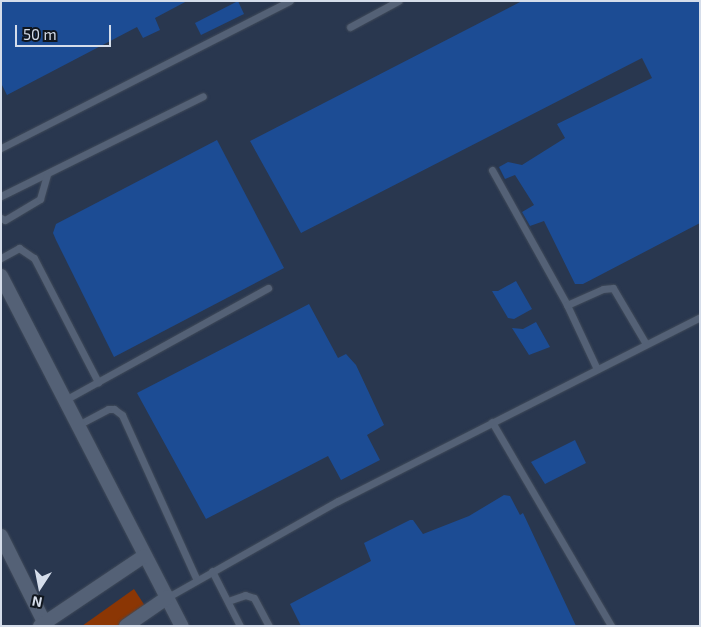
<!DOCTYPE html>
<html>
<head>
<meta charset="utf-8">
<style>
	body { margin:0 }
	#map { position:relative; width:701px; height:627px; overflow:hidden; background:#222e40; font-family:"Exo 2",sans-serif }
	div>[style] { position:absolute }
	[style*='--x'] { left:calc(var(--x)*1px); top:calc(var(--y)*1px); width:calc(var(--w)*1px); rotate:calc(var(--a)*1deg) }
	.built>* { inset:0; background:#29374f }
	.green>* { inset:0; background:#8b3604 }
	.building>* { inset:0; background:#1c4c94 }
	.roads { filter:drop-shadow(0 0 1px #404a59) drop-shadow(0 0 1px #404a59) }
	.lane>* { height:7px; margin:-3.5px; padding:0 3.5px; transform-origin:3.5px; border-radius:3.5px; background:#546176 }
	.street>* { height:14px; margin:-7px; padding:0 7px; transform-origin:7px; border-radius:7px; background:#546176 }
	span { translate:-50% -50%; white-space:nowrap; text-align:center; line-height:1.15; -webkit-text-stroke:4px #10161e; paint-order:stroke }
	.frame { position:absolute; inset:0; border:2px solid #d5ddea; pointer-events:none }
	.north { position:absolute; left:15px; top:562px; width:50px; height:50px; -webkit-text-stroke:4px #10161e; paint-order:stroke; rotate:191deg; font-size:14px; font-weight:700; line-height:20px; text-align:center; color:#d5ddea }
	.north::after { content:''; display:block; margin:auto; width:18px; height:22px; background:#d5ddea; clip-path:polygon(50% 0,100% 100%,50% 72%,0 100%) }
	.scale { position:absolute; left:15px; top:25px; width:96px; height:22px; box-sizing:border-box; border:2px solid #d5ddea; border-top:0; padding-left:6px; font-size:15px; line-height:18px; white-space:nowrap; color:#d5ddea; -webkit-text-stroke:4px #10161e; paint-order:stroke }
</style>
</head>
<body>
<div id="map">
	<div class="built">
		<i style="clip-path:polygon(1px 1px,700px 1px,700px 626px,1px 626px)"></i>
	</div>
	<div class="green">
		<i style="clip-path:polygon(134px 589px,145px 606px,117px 626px,82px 626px)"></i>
	</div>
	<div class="building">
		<i style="clip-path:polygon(1px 1px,187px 1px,155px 18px,160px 30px,143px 38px,137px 27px,7px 95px,1px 83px)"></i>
		<i style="clip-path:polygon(238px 1px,244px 14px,201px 35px,195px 23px)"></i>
		<i style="clip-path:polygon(522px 1px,700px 1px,700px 223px,583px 284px,575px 284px,544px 221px,530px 226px,522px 212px,534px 205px,515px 175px,505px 179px,499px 167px,508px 162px,522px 165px,565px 138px,557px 124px,652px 78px,642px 58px,301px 233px,250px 141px)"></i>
		<i style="clip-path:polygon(217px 140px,284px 268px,114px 357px,56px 240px,53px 233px,56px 224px)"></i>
		<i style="clip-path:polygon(516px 281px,532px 309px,514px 319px,508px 318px,492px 291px,498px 291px)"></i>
		<i style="clip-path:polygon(309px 304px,338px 358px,346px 354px,356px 365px,384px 425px,367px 435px,380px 460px,341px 480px,328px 456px,206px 519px,137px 393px)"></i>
		<i style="clip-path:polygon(536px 322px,550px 347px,529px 355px,512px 328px,523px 329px)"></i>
		<i style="clip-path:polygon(575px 440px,586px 463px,545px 484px,531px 462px)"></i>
		<i style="clip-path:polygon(504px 495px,510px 496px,520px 515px,523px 513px,576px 626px,301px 626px,290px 604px,371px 561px,364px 543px,410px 520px,413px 520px,423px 534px,469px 516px)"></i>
	</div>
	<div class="roads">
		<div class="lane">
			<i style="--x:350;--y:27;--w:55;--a:-28.4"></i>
			<i style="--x:1;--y:148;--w:324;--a:-27"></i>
			<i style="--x:492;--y:170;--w:154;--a:60.9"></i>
			<i style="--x:1;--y:196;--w:225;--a:-26.3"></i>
			<i style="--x:1;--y:218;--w:4;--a:27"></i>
			<i style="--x:5;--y:220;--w:41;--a:-31"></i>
			<i style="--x:40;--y:199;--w:25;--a:-74"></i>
			<i style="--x:1;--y:258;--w:21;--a:-29"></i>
			<i style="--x:19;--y:248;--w:18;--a:34"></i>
			<i style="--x:34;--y:258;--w:140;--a:62.7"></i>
			<i style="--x:597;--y:369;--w:71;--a:-115.1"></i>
			<i style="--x:567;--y:305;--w:39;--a:-24"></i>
			<i style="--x:603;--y:289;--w:10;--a:-6"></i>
			<i style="--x:613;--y:288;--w:65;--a:59.5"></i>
			<i style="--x:65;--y:400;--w:232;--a:-28.9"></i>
			<i style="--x:492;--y:422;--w:236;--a:59.7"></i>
			<i style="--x:78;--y:425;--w:34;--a:-28"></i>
			<i style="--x:108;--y:409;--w:6;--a:0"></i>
			<i style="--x:114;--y:409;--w:10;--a:37"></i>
			<i style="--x:122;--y:415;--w:181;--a:65.6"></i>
			<i style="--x:212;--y:571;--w:62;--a:63"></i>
			<i style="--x:168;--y:597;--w:195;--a:-29.5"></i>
			<i style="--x:338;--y:501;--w:406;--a:-26.9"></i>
			<i style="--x:228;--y:601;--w:18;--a:-19"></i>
			<i style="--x:245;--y:595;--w:9;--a:18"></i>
			<i style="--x:254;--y:598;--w:32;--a:62"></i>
		</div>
		<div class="street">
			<i style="--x:1;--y:276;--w:394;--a:62.7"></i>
			<i style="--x:1;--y:536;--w:101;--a:63.4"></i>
			<i style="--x:40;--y:626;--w:125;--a:-33.9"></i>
			<i style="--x:126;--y:626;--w:51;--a:-34.6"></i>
		</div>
	</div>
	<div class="frame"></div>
	<div class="north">N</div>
	<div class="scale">50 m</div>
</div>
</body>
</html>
